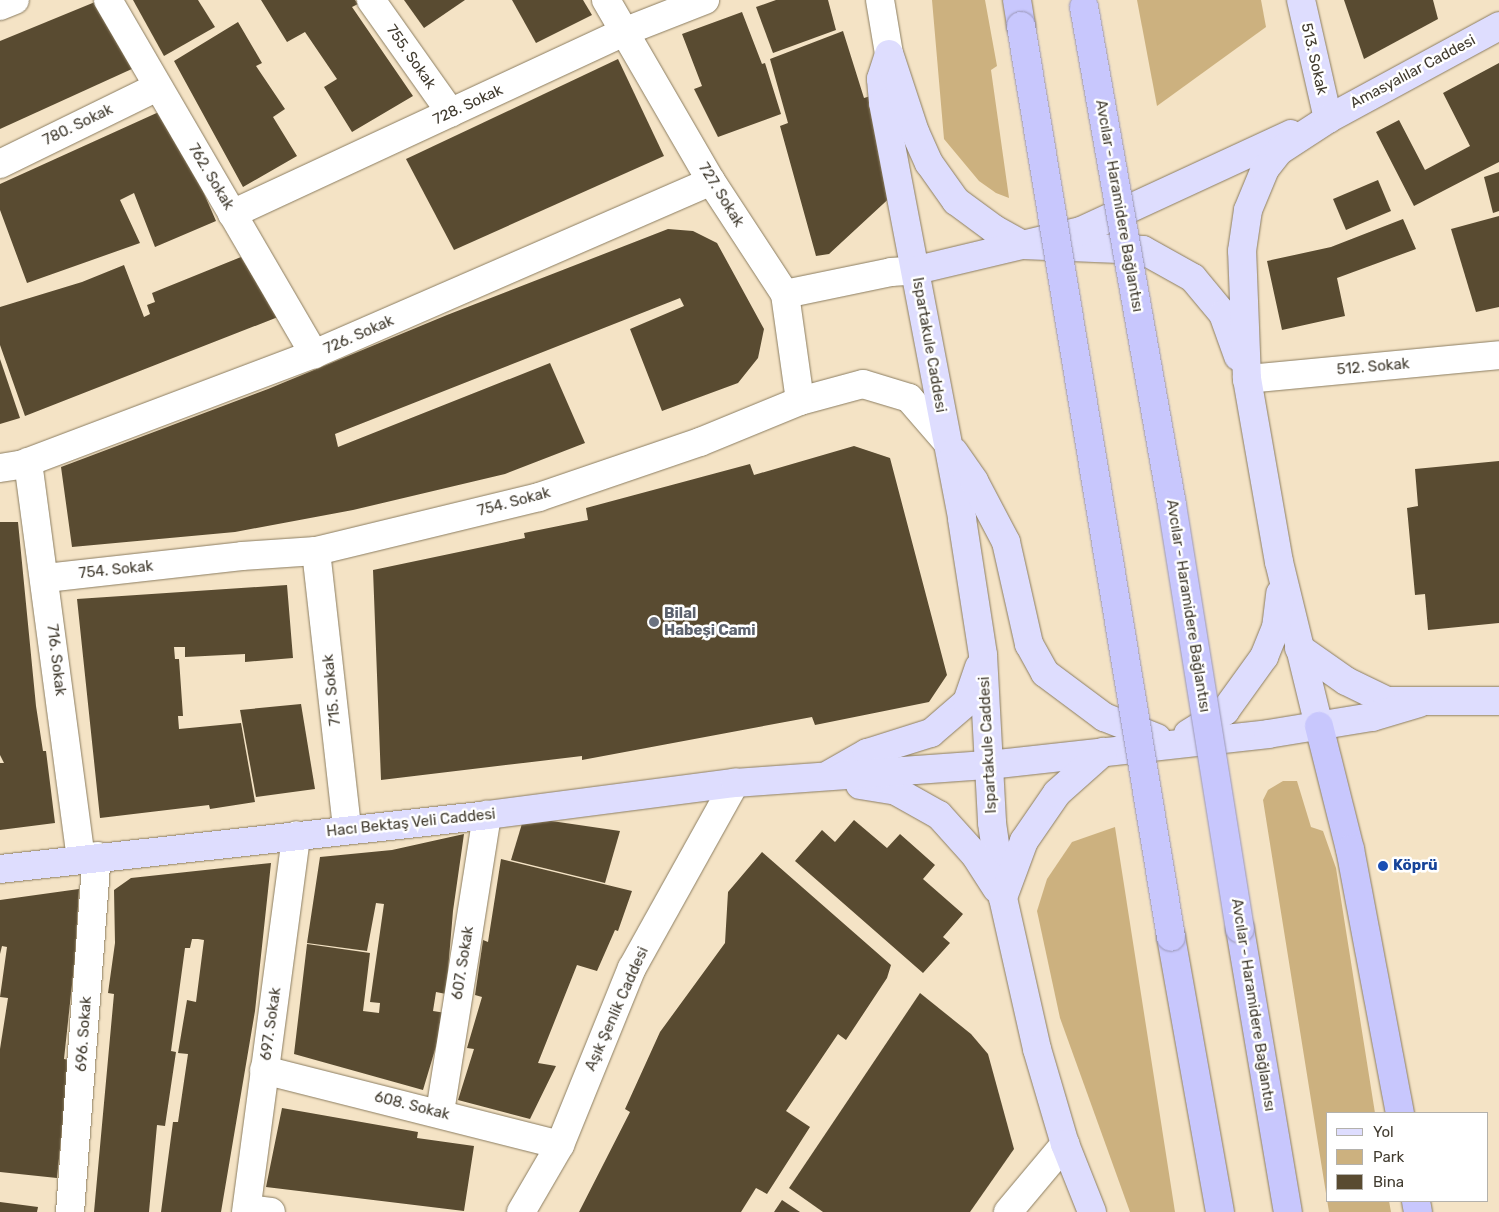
<!DOCTYPE html>
<html>
<head>
<meta charset="utf-8">
<style>
	body { margin:0 }
	#map { position:relative; width:1499px; height:1212px; overflow:hidden; background:#f4e3c5; font-family:Rubik,sans-serif }
	div>[style] { position:absolute }
	[style*='--x'] { left:calc(var(--x)*1px); top:calc(var(--y)*1px); width:calc(var(--w)*1px); rotate:calc(var(--a)*1deg) }
	.green>* { inset:0; background:#ccb17f }
	.building>* { inset:0; background:#594b31 }
	.roads { filter:drop-shadow(0 0 1px #8b7d61) drop-shadow(0 0 1px #8b7d61) }
	.minor>* { height:28px; margin:-14px; padding:0 14px; transform-origin:14px; border-radius:14px; background:#fff }
	.major>* { height:28px; margin:-14px; padding:0 14px; transform-origin:14px; border-radius:14px; background:#deddfe }
	.highway>* { height:28px; margin:-14px; padding:0 14px; transform-origin:14px; border-radius:14px; background:#c8c7fd }
	.bridges { filter:drop-shadow(0 0 1px #9996b5) drop-shadow(0 0 1px #9996b5) }
	.highway-bridge>* { height:28px; margin:-14px; padding:0 14px; transform-origin:14px; border-radius:14px; background:#c8c7fd }
	.dots>* { width:14px; height:14px; translate:-50% -50%; box-sizing:border-box; border:2px solid #fff; border-radius:50% }
	span { translate:-50% -50%; white-space:nowrap; text-align:center; line-height:1.15; -webkit-text-stroke:5px #fff; paint-order:stroke }
	.street-label { font-size:15px; color:#413b2f }
	.worship-label { font-size:15px; color:#5b616d; font-weight:700 }
	.left { translate:0 -50%; text-align:left }
	.transit-label { font-size:15px; color:#164399; font-weight:700 }
	.legend { position:absolute; left:1326px; top:1112px; width:162px; height:90px; box-sizing:border-box; background:#fff; border:1px solid #b3b1ac; margin:0; padding:6px 9px; list-style:none; font-size:15px; color:#413b2f }
	.legend li { display:flex; align-items:center; gap:10px; height:25px }
	.legend b { width:25px; border:1px solid #b3b1ac }
</style>
</head>
<body>
<div id="map">
	<div class="green">
		<i style="clip-path:polygon(932px 0,985px 0,997px 66px,991px 70px,1009px 198px,996px 193px,979px 181px,944px 139px)"></i>
		<i style="clip-path:polygon(1137px 0,1261px 0,1266px 27px,1157px 106px)"></i>
		<i style="clip-path:polygon(1283px 781px,1297px 781px,1311px 827px,1323px 831px,1336px 868px,1375px 1113px,1328px 1113px,1328px 1201px,1389px 1201px,1391px 1212px,1329px 1212px,1263px 800px,1268px 790px)"></i>
		<i style="clip-path:polygon(1115px 827px,1175px 1212px,1130px 1212px,1060px 1018px,1037px 911px,1047px 879px,1072px 842px)"></i>
	</div>
	<div class="building">
		<i style="clip-path:polygon(133px 0,198px 0,215px 27px,164px 56px)"></i>
		<i style="clip-path:polygon(261px 0,355px 0,358px 4px,352px 7px,413px 96px,352px 132px,324px 87px,337px 79px,305px 32px,287px 42px)"></i>
		<i style="clip-path:polygon(404px 0,465px 0,424px 28px)"></i>
		<i style="clip-path:polygon(512px 0,583px 0,592px 15px,536px 43px)"></i>
		<i style="clip-path:polygon(776px 0,828px 0,836px 30px,773px 53px,756px 7px)"></i>
		<i style="clip-path:polygon(1344px 0,1433px 0,1438px 19px,1364px 59px)"></i>
		<i style="clip-path:polygon(95px 2px,134px 68px,0 129px,0 41px)"></i>
		<i style="clip-path:polygon(742px 12px,762px 64px,765px 63px,781px 114px,718px 137px,694px 89px,702px 86px,682px 34px)"></i>
		<i style="clip-path:polygon(238px 22px,262px 63px,256px 66px,285px 109px,273px 117px,297px 156px,243px 187px,174px 61px)"></i>
		<i style="clip-path:polygon(843px 31px,864px 98px,874px 95px,896px 192px,829px 254px,816px 256px,780px 126px,788px 123px,770px 59px)"></i>
		<i style="clip-path:polygon(618px 59px,664px 156px,454px 250px,406px 159px)"></i>
		<i style="clip-path:polygon(1499px 63px,1499px 162px,1414px 206px,1376px 132px,1399px 120px,1425px 170px,1470px 146px,1443px 93px)"></i>
		<i style="clip-path:polygon(161px 111px,196px 175px,216px 221px,155px 247px,134px 193px,120px 200px,140px 243px,27px 283px,0 210px,0 184px)"></i>
		<i style="clip-path:polygon(1499px 172px,1499px 211px,1493px 213px,1484px 177px)"></i>
		<i style="clip-path:polygon(1378px 180px,1391px 211px,1346px 230px,1333px 199px)"></i>
		<i style="clip-path:polygon(1499px 216px,1499px 307px,1476px 312px,1451px 229px)"></i>
		<i style="clip-path:polygon(1403px 219px,1416px 249px,1337px 278px,1345px 316px,1282px 330px,1267px 261px,1331px 247px)"></i>
		<i style="clip-path:polygon(668px 229px,693px 231px,717px 243px,764px 329px,758px 358px,738px 383px,662px 411px,630px 329px,684px 306px,680px 298px,335px 434px,338px 447px,550px 363px,585px 443px,505px 474px,353px 510px,235px 532px,72px 547px,61px 467px,268px 389px,447px 315px)"></i>
		<i style="clip-path:polygon(241px 257px,278px 317px,25px 416px,0 345px,0 307px,82px 282px,124px 265px,144px 317px,150px 314px,147px 305px,155px 302px,152px 293px)"></i>
		<i style="clip-path:polygon(0 359px,20px 418px,0 424px)"></i>
		<i style="clip-path:polygon(854px 446px,890px 458px,947px 675px,929px 702px,815px 725px,812px 717px,582px 760px,582px 756px,381px 780px,373px 570px,525px 538px,524px 533px,588px 520px,586px 508px,750px 464px,754px 475px)"></i>
		<i style="clip-path:polygon(1499px 461px,1499px 623px,1428px 630px,1425px 594px,1415px 595px,1407px 508px,1418px 506px,1415px 469px)"></i>
		<i style="clip-path:polygon(0 522px,18px 522px,36px 706px,43px 751px,46px 751px,55px 823px,0 830px,0 763px,4px 763px,0 755px)"></i>
		<i style="clip-path:polygon(287px 585px,293px 658px,245px 662px,245px 654px,185px 657px,185px 647px,174px 647px,175px 659px,179px 659px,183px 716px,178px 716px,179px 729px,241px 723px,255px 802px,210px 809px,209px 805px,100px 818px,77px 599px)"></i>
		<i style="clip-path:polygon(301px 704px,315px 789px,256px 797px,240px 710px)"></i>
		<i style="clip-path:polygon(524px 817px,620px 831px,605px 883px,511px 860px)"></i>
		<i style="clip-path:polygon(854px 820px,887px 848px,900px 834px,935px 865px,923px 879px,963px 914px,943px 937px,950px 943px,923px 973px,795px 861px,822px 830px,835px 842px)"></i>
		<i style="clip-path:polygon(464px 834px,453px 911px,446px 994px,436px 992px,433px 1011px,446px 1013px,423px 1090px,294px 1054px,307px 944px,370px 953px,363px 1011px,379px 1013px,380px 1003px,370px 1002px,384px 904px,376px 903px,367px 951px,307px 943px,320px 857px,392px 850px)"></i>
		<i style="clip-path:polygon(762px 852px,891px 965px,887px 978px,846px 1040px,838px 1034px,786px 1111px,810px 1127px,767px 1194px,756px 1188px,741px 1212px,579px 1212px,630px 1112px,625px 1109px,660px 1032px,725px 943px,728px 892px)"></i>
		<i style="clip-path:polygon(501px 859px,632px 891px,618px 931px,615px 930px,597px 971px,577px 965px,538px 1063px,556px 1066px,530px 1119px,458px 1100px,474px 1049px,467px 1048px,482px 997px,475px 995px,483px 940px,488px 942px)"></i>
		<i style="clip-path:polygon(271px 863px,255px 1011px,221px 1212px,161px 1212px,173px 1122px,178px 1122px,188px 1054px,178px 1053px,187px 1000px,196px 1002px,204px 940px,198px 939px,192px 939px,190px 948px,185px 948px,171px 1051px,176px 1052px,165px 1126px,157px 1125px,149px 1212px,94px 1212px,114px 994px,108px 993px,115px 943px,114px 890px,131px 878px)"></i>
		<i style="clip-path:polygon(79px 889px,75px 957px,64px 1059px,69px 1060px,57px 1178px,0 1172px,0 1049px,8px 998px,0 997px,7px 947px,2px 946px,0 954px,0 900px)"></i>
		<i style="clip-path:polygon(920px 993px,971px 1034px,988px 1054px,1014px 1149px,970px 1212px,823px 1212px,789px 1188px)"></i>
		<i style="clip-path:polygon(282px 1108px,418px 1132px,417px 1138px,474px 1146px,464px 1211px,266px 1187px)"></i>
		<i style="clip-path:polygon(782px 1200px,800px 1212px,774px 1212px)"></i>
		<i style="clip-path:polygon(0 1202px,38px 1207px,37px 1212px,0 1212px)"></i>
	</div>
	<div class="roads">
		<div class="minor">
			<i style="--x:108;--y:0;--w:410;--a:59.8"></i>
			<i style="--x:371;--y:0;--w:138;--a:54.7"></i>
			<i style="--x:606;--y:0;--w:209;--a:59.9"></i>
			<i style="--x:711;--y:181;--w:135;--a:56.8"></i>
			<i style="--x:785;--y:294;--w:108;--a:82"></i>
			<i style="--x:880;--y:0;--w:55;--a:80.5"></i>
			<i style="--x:0;--y:6;--w:16;--a:-22"></i>
			<i style="--x:0;--y:164;--w:175;--a:-26.1"></i>
			<i style="--x:232;--y:214;--w:434;--a:-24.9"></i>
			<i style="--x:626;--y:31;--w:85;--a:-21.4"></i>
			<i style="--x:785;--y:294;--w:108;--a:-11.7"></i>
			<i style="--x:891;--y:272;--w:26;--a:-4"></i>
			<i style="--x:1247;--y:379;--w:253;--a:-5.4"></i>
			<i style="--x:28;--y:462;--w:400;--a:82.4"></i>
			<i style="--x:0;--y:468;--w:20;--a:-9"></i>
			<i style="--x:20;--y:465;--w:314;--a:-20.7"></i>
			<i style="--x:314;--y:354;--w:433;--a:-23.5"></i>
			<i style="--x:316;--y:551;--w:280;--a:83.6"></i>
			<i style="--x:46;--y:578;--w:197;--a:-6.4"></i>
			<i style="--x:242;--y:556;--w:74;--a:-3.9"></i>
			<i style="--x:316;--y:551;--w:229;--a:-13.6"></i>
			<i style="--x:539;--y:497;--w:170;--a:-18.9"></i>
			<i style="--x:700;--y:442;--w:108;--a:-22.3"></i>
			<i style="--x:800;--y:401;--w:65;--a:-15.1"></i>
			<i style="--x:863;--y:384;--w:48;--a:16.9"></i>
			<i style="--x:909;--y:398;--w:58;--a:49.2"></i>
			<i style="--x:264;--y:1070;--w:305;--a:14.2"></i>
			<i style="--x:440;--y:1112;--w:301;--a:-81"></i>
			<i style="--x:247;--y:1209;--w:24;--a:7"></i>
			<i style="--x:70;--y:1212;--w:357;--a:-85.7"></i>
			<i style="--x:246;--y:1212;--w:380;--a:-82.4"></i>
			<i style="--x:521;--y:1212;--w:78;--a:-59.8"></i>
			<i style="--x:560;--y:1145;--w:191;--a:-67.9"></i>
			<i style="--x:632;--y:968;--w:212;--a:-60.9"></i>
			<i style="--x:1008;--y:1212;--w:89;--a:-50"></i>
		</div>
		<div class="major">
			<i style="--x:1301;--y:0;--w:122;--a:77.2"></i>
			<i style="--x:889;--y:54;--w:26;--a:108"></i>
			<i style="--x:881;--y:79;--w:24;--a:85"></i>
			<i style="--x:883;--y:103;--w:423;--a:79.2"></i>
			<i style="--x:962;--y:519;--w:138;--a:81.2"></i>
			<i style="--x:983;--y:655;--w:168;--a:86.9"></i>
			<i style="--x:992;--y:823;--w:76;--a:81.7"></i>
			<i style="--x:1003;--y:898;--w:155;--a:77.3"></i>
			<i style="--x:1037;--y:1049;--w:99;--a:73.6"></i>
			<i style="--x:1065;--y:1144;--w:73;--a:68.3"></i>
			<i style="--x:890;--y:56;--w:80;--a:71.8"></i>
			<i style="--x:915;--y:132;--w:34;--a:66"></i>
			<i style="--x:929;--y:163;--w:47;--a:54.6"></i>
			<i style="--x:956;--y:201;--w:47;--a:36.4"></i>
			<i style="--x:994;--y:229;--w:33;--a:29"></i>
			<i style="--x:1023;--y:245;--w:120;--a:2.4"></i>
			<i style="--x:1143;--y:250;--w:57;--a:29.2"></i>
			<i style="--x:1193;--y:278;--w:47;--a:50.2"></i>
			<i style="--x:1223;--y:314;--w:45;--a:70.3"></i>
			<i style="--x:917;--y:270;--w:169;--a:-13.4"></i>
			<i style="--x:1081;--y:231;--w:231;--a:-24.8"></i>
			<i style="--x:954;--y:452;--w:35;--a:55"></i>
			<i style="--x:974;--y:481;--w:69;--a:62.3"></i>
			<i style="--x:1006;--y:542;--w:105;--a:77.3"></i>
			<i style="--x:1029;--y:644;--w:33;--a:61"></i>
			<i style="--x:1045;--y:673;--w:74;--a:36.7"></i>
			<i style="--x:1104;--y:717;--w:57;--a:21.6"></i>
			<i style="--x:1299;--y:648;--w:57;--a:35.1"></i>
			<i style="--x:1346;--y:681;--w:46;--a:26"></i>
			<i style="--x:1387;--y:701;--w:112;--a:0"></i>
			<i style="--x:1319;--y:726;--w:169;--a:-103.7"></i>
			<i style="--x:1279;--y:562;--w:186;--a:-99.9"></i>
			<i style="--x:1247;--y:379;--w:128;--a:-92.2"></i>
			<i style="--x:1242;--y:251;--w:41;--a:-81.7"></i>
			<i style="--x:1248;--y:210;--w:44;--a:-67.5"></i>
			<i style="--x:1265;--y:169;--w:23;--a:-52"></i>
			<i style="--x:1279;--y:151;--w:59;--a:-33.1"></i>
			<i style="--x:1328;--y:119;--w:195;--a:-28.5"></i>
			<i style="--x:1188;--y:734;--w:44;--a:-31.9"></i>
			<i style="--x:1225;--y:711;--w:67;--a:-54.2"></i>
			<i style="--x:1264;--y:657;--w:31;--a:-68"></i>
			<i style="--x:1276;--y:628;--w:35;--a:-83"></i>
			<i style="--x:830;--y:774;--w:43;--a:-29.6"></i>
			<i style="--x:867;--y:753;--w:67;--a:-17.4"></i>
			<i style="--x:931;--y:733;--w:48;--a:-40.7"></i>
			<i style="--x:967;--y:702;--w:37;--a:-71"></i>
			<i style="--x:860;--y:785;--w:36;--a:9"></i>
			<i style="--x:896;--y:791;--w:49;--a:29.2"></i>
			<i style="--x:939;--y:815;--w:54;--a:48"></i>
			<i style="--x:975;--y:855;--w:40;--a:57.1"></i>
			<i style="--x:0;--y:869;--w:490;--a:-6.3"></i>
			<i style="--x:487;--y:815;--w:250;--a:-7.4"></i>
			<i style="--x:735;--y:783;--w:255;--a:-4.1"></i>
			<i style="--x:989;--y:765;--w:281;--a:-6.3"></i>
			<i style="--x:1268;--y:734;--w:105;--a:-9.3"></i>
			<i style="--x:1372;--y:717;--w:49;--a:-16.6"></i>
			<i style="--x:1004;--y:895;--w:58;--a:-69.7"></i>
			<i style="--x:1024;--y:841;--w:58;--a:-55.5"></i>
			<i style="--x:1057;--y:793;--w:62;--a:-41.7"></i>
		</div>
		<div class="highway">
			<i style="--x:1017;--y:0;--w:26;--a:81"></i>
			<i style="--x:1319;--y:726;--w:127;--a:75.9"></i>
			<i style="--x:1350;--y:849;--w:269;--a:79.3"></i>
			<i style="--x:1240;--y:929;--w:287;--a:80.4"></i>
			<i style="--x:1171;--y:937;--w:279;--a:79.9"></i>
			<i style="--x:1416;--y:1201;--w:11;--a:80"></i>
		</div>
	</div>
	<div class="bridges">
		<div class="highway-bridge">
			<i style="--x:1084;--y:7;--w:506;--a:79.98"></i>
			<i style="--x:1172;--y:505;--w:429;--a:80.9"></i>
			<i style="--x:1021;--y:26;--w:923;--a:80.65"></i>
		</div>
	</div>
	<div class="dots">
		<i style="left:654px;top:622px;background:#6b7280"></i>
		<i style="left:1383px;top:866px;background:#1a4fb4"></i>
	</div>
	<div class="street-label">
		<span style="left:411px;top:57px;rotate:55deg">755. Sokak</span>
		<span style="left:1314px;top:59px;rotate:77deg">513. Sokak</span>
		<span style="left:1413px;top:72px;rotate:-28deg">Amasyalılar Caddesi</span>
		<span style="left:468px;top:105px;rotate:-25deg">728. Sokak</span>
		<span style="left:78px;top:125px;rotate:-26deg">780. Sokak</span>
		<span style="left:211px;top:177px;rotate:59deg">762. Sokak</span>
		<span style="left:721px;top:195px;rotate:58deg">727. Sokak</span>
		<span style="left:1119px;top:206px;rotate:80deg">Avcılar - Haramidere Bağlantısı</span>
		<span style="left:359px;top:335px;rotate:-24deg">726. Sokak</span>
		<span style="left:929px;top:345px;rotate:80deg">Ispartakule Caddesi</span>
		<span style="left:1373px;top:367px;rotate:-5deg">512. Sokak</span>
		<span style="left:514px;top:502px;rotate:-15deg">754. Sokak</span>
		<span style="left:116px;top:570px;rotate:-6deg">754. Sokak</span>
		<span style="left:1188px;top:606px;rotate:81deg">Avcılar - Haramidere Bağlantısı</span>
		<span style="left:56px;top:660px;rotate:83deg">716. Sokak</span>
		<span style="left:332px;top:690px;rotate:-96deg">715. Sokak</span>
		<span style="left:988px;top:745px;rotate:-93deg">Ispartakule Caddesi</span>
		<span style="left:411px;top:823px;rotate:-6deg">Hacı Bektaş Veli Caddesi</span>
		<span style="left:463px;top:963px;rotate:-81deg">607. Sokak</span>
		<span style="left:1253px;top:1005px;rotate:81deg">Avcılar - Haramidere Bağlantısı</span>
		<span style="left:617px;top:1009px;rotate:-66deg">Aşık Şenlik Caddesi</span>
		<span style="left:271px;top:1024px;rotate:-82deg">697. Sokak</span>
		<span style="left:84px;top:1034px;rotate:-86deg">696. Sokak</span>
		<span style="left:412px;top:1106px;rotate:14deg">608. Sokak</span>
	</div>
	<div class="worship-label">
		<span class="left" style="left:664px;top:622px">Bilal<br>Habeşi Cami</span>
	</div>
	<div class="transit-label">
		<span class="left" style="left:1393px;top:866px">Köprü</span>
	</div>
	<ul class="legend">
	<li><b style="height:6px;background:#deddfe"></b>Yol</li>
	<li><b style="height:14px;background:#ccb17f"></b>Park</li>
	<li><b style="height:14px;background:#594b31"></b>Bina</li>
	</ul>
</div>
</body>
</html>
